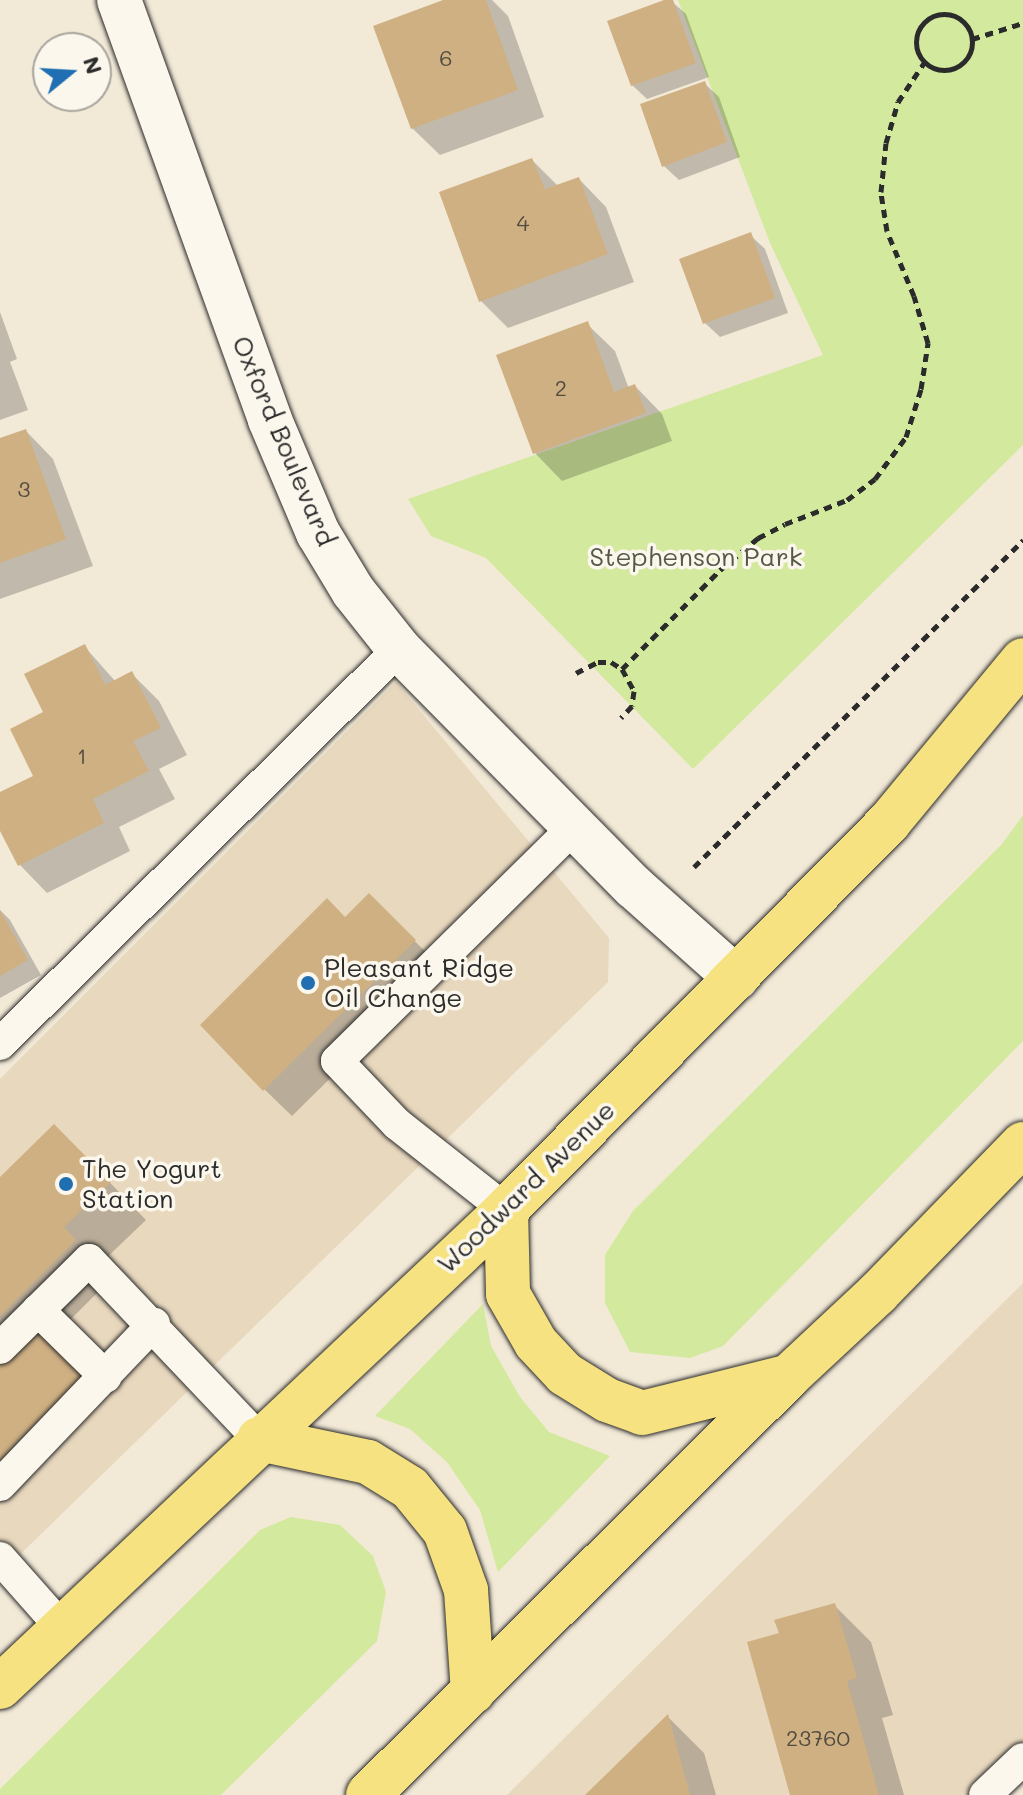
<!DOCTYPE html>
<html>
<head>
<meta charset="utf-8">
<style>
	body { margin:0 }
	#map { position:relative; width:1023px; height:1795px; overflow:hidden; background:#f2e9d7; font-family:Mali,sans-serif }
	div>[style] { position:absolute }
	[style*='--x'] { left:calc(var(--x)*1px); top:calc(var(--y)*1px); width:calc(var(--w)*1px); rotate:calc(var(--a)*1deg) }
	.built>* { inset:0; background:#e8d8be }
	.green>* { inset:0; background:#d2e99e }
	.shadow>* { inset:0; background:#0003 }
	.building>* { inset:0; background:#cfb083 }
	.path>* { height:5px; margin-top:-2.5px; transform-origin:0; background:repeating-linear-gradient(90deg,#2b2b2b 0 8px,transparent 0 14px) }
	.path>.ring { margin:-2.5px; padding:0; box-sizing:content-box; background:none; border:5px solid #2b2b2b; border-radius:50% }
	.roads { filter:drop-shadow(0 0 2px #2b2b2b) drop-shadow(0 0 2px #2b2b2b) }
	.lane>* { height:32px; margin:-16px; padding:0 16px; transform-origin:16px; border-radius:16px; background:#fbf7ec }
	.street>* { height:44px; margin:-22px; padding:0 22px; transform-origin:22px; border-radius:22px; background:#fbf7ec }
	.primary>* { height:44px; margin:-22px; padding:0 22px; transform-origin:22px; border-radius:22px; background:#f6e281 }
	.dots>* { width:22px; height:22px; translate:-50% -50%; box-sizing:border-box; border:4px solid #fbf7ec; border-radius:50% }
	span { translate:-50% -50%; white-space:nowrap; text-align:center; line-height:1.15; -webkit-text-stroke:7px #fbf7ec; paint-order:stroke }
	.number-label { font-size:22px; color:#544c41 }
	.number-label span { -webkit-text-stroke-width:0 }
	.street-label { font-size:26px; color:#2b2b2b }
	.park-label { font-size:26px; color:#555a48 }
	.poi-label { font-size:26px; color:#2b2b2b }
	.left { translate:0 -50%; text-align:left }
	.north { position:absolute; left:32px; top:32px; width:80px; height:80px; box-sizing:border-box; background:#fbf7ec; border:2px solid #a8a59f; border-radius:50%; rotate:72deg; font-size:22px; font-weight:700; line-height:32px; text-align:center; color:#2b2b2b }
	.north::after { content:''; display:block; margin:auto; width:28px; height:36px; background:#1f6fb2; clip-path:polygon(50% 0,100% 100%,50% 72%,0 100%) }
</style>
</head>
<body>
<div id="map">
	<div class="built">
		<i style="clip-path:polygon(396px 682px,609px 938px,608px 982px,0 1574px,0 1079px)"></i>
		<i style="clip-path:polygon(1023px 1283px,1023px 1742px,970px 1795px,507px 1795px)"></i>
	</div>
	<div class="green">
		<i style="clip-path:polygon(678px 0,1023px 0,1023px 445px,693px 769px,486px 558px,431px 536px,408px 499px,823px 355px,770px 243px)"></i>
		<i style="clip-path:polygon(1023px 815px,1023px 1041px,723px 1346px,690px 1358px,630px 1352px,605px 1303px,605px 1255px,633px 1211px,1002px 844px)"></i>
		<i style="clip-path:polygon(483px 1304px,491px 1346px,520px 1397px,549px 1432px,610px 1456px,498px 1572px,480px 1510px,447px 1462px,410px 1429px,375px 1416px)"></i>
		<i style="clip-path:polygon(291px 1517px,340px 1525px,373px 1556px,386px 1592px,377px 1641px,221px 1795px,0 1795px,0 1789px,260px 1530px)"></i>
	</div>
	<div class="shadow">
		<i style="clip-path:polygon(449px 0,492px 0,508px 16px,544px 117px,440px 155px,412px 128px)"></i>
		<i style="clip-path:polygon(670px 0,686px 14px,709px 77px,647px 99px,632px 85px)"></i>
		<i style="clip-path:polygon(704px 83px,719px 97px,740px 157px,679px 180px,664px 166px)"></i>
		<i style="clip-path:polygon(532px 160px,558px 186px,579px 179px,606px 207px,634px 282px,508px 328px,481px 301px)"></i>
		<i style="clip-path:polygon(750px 235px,765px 249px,788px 313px,720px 337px,705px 323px)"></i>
		<i style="clip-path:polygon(0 312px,17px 359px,10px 362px,28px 410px,0 420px)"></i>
		<i style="clip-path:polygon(587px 324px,615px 351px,629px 389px,635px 386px,662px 414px,672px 441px,562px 481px,535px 453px)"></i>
		<i style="clip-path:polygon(26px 431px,53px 459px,93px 566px,0 599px,0 441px)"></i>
		<i style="clip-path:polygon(84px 646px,116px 682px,132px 674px,159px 701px,187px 755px,159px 769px,175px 799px,119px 827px,130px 851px,47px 893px,20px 865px,0 826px,0 794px,36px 777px,46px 713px)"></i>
		<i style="clip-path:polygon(369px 896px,442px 968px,292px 1116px,264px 1089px,346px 919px)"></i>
		<i style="clip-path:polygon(0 910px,10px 920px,41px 975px,0 998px)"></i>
		<i style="clip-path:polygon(91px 1163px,146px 1220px,99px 1265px,112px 1278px,52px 1338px,101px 1387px,0 1489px,0 1180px)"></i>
		<i style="clip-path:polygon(834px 1605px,871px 1642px,893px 1715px,882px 1718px,904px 1795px,792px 1795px,781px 1634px)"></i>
		<i style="clip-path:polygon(668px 1717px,704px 1753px,716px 1795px,588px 1795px)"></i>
	</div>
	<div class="building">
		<i style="clip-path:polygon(443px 0,486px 0,518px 90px,411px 129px,373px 26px)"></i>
		<i style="clip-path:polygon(664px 0,673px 0,696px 63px,631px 86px,607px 21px)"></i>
		<i style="clip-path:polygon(705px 81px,727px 142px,662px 167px,640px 104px)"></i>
		<i style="clip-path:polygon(532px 158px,545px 189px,579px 177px,608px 254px,479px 302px,439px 192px)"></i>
		<i style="clip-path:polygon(751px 232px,775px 298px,703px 324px,679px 259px)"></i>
		<i style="clip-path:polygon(588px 321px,614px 392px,635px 384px,646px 413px,533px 454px,496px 355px)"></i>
		<i style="clip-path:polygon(26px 429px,66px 539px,0 563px,0 438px)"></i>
		<i style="clip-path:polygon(85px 644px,105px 685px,132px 671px,161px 728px,133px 741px,149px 771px,93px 799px,104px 823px,18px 866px,0 831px,0 792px,33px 776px,10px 729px,43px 712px,24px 674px)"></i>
		<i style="clip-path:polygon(369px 893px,416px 940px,263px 1091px,200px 1025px,327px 898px,345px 917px)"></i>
		<i style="clip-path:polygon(0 910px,28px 960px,0 976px)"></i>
		<i style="clip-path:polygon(54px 1124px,111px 1182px,64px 1227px,76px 1240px,0 1316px,0 1177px)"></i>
		<i style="clip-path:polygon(34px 1318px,88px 1371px,0 1460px,0 1352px)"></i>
		<i style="clip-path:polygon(835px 1603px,857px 1678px,847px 1681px,879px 1795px,790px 1795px,747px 1642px,779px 1633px,774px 1620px)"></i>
		<i style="clip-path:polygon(668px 1714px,690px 1795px,585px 1795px)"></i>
	</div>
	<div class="path">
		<i class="ring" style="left:916px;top:14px;width:51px;height:51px"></i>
		<i style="--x:972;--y:39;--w:53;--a:-17.4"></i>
		<i style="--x:622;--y:669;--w:139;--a:-45.3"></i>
		<i style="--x:720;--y:570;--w:50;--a:-40.1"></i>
		<i style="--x:758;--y:538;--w:30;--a:-27"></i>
		<i style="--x:785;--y:524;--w:66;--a:-21.2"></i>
		<i style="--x:847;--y:500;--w:35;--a:-37"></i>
		<i style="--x:875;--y:479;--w:52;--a:-53.6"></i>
		<i style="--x:906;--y:437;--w:50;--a:-72.6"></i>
		<i style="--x:921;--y:389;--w:47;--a:-81.3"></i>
		<i style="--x:928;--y:343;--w:49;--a:-106.6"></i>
		<i style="--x:914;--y:296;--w:70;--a:-112.6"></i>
		<i style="--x:887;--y:231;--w:39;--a:-99"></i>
		<i style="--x:881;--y:192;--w:49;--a:-84.2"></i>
		<i style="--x:886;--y:143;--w:43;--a:-73.7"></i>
		<i style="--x:898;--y:102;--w:47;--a:-56.3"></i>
		<i style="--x:576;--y:673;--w:25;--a:-27"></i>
		<i style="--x:598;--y:662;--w:13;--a:0"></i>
		<i style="--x:611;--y:662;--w:13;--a:32"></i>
		<i style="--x:622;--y:669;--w:25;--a:61"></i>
		<i style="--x:634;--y:691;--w:15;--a:98"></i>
		<i style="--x:632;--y:706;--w:16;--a:133"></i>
		<i style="--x:694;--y:867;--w:464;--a:-44.8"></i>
	</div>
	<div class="roads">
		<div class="lane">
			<i style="--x:0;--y:1044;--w:561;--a:-44.71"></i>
			<i style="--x:506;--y:1210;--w:139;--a:-141.7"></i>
			<i style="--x:397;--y:1124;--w:87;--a:-133.6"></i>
			<i style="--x:337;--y:1061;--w:334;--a:-44.6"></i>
			<i style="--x:38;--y:1310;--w:95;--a:44.6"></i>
			<i style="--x:0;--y:1348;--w:125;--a:-44.7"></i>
			<i style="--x:89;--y:1260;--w:247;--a:46.5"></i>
			<i style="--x:0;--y:1485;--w:223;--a:-46.3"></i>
			<i style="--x:0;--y:1558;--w:94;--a:48.5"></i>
			<i style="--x:985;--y:1795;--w:52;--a:-43.5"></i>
		</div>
		<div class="street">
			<i style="--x:119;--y:0;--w:446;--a:70.2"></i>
			<i style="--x:270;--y:420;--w:123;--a:67"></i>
			<i style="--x:318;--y:533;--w:68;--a:58.9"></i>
			<i style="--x:353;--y:591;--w:74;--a:51.6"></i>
			<i style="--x:399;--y:649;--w:334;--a:45.4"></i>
			<i style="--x:634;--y:887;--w:137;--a:41.7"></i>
		</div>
		<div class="primary">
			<i style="--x:506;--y:1210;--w:84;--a:88.6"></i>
			<i style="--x:508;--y:1294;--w:56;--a:60.3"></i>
			<i style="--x:536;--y:1343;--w:42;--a:46.9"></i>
			<i style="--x:565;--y:1374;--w:49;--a:31.8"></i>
			<i style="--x:607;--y:1400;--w:37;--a:20"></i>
			<i style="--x:642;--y:1413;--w:148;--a:-14"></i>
			<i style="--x:259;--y:1439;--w:111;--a:11.9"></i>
			<i style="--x:368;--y:1462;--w:49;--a:31.8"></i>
			<i style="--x:410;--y:1488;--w:55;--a:50.9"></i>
			<i style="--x:445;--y:1531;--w:63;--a:70.4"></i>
			<i style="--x:466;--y:1590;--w:102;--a:86.1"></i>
			<i style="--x:0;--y:1687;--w:695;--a:-43.31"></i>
			<i style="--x:506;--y:1210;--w:545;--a:-45.37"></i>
			<i style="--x:889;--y:822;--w:210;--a:-50.4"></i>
			<i style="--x:368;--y:1795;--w:593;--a:-44.86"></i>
			<i style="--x:788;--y:1377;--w:123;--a:-43"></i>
			<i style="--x:878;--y:1293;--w:208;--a:-45.8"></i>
		</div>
	</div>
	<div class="dots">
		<i style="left:308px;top:983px;background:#1f6fb2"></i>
		<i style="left:66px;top:1184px;background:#1f6fb2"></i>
	</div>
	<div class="number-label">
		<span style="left:446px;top:58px">6</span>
		<span style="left:523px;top:223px">4</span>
		<span style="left:561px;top:388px">2</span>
		<span style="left:24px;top:489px">3</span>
		<span style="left:82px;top:756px">1</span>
		<span style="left:818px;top:1738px">23760</span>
	</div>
	<div class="street-label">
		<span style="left:284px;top:441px;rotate:67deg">Oxford Boulevard</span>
		<span style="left:526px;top:1187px;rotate:-44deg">Woodward Avenue</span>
	</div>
	<div class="park-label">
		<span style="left:696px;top:557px">Stephenson Park</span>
	</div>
	<div class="poi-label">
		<span class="left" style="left:324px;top:983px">Pleasant Ridge<br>Oil Change</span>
		<span class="left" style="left:82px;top:1184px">The Yogurt<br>Station</span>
	</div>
	<div class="north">N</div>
</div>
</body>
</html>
